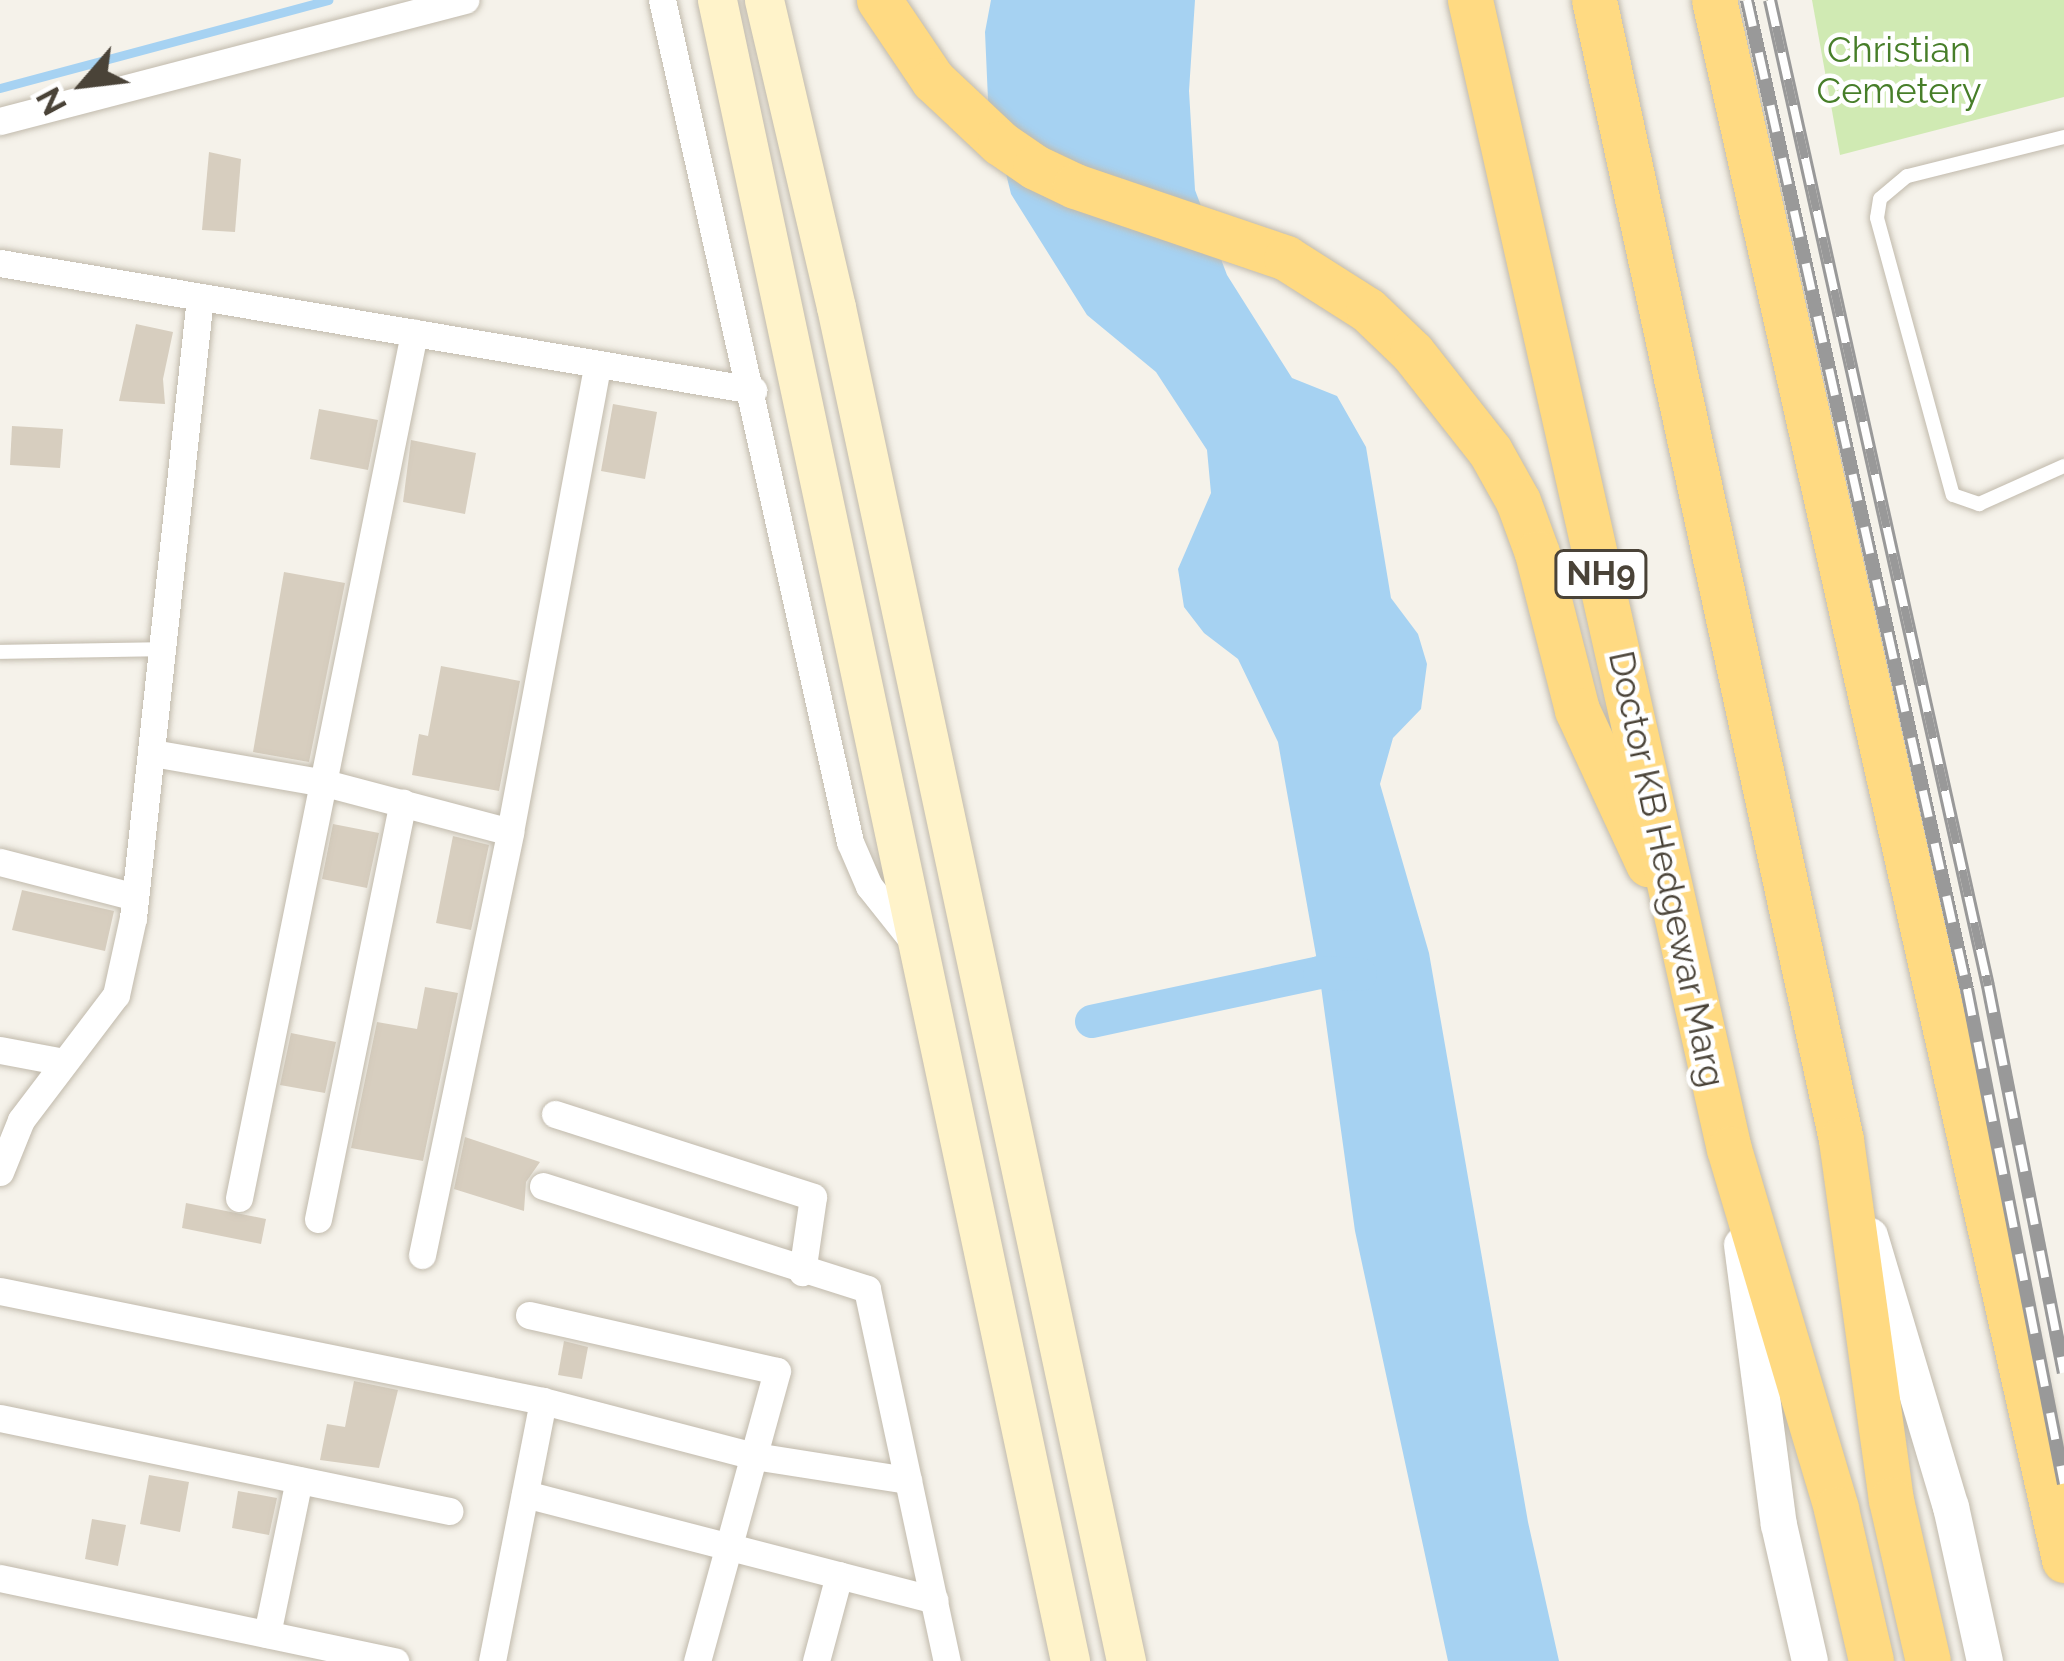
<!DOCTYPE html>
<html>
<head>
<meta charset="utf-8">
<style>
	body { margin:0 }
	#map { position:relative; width:2064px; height:1661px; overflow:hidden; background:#f5f2ea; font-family:Raleway,sans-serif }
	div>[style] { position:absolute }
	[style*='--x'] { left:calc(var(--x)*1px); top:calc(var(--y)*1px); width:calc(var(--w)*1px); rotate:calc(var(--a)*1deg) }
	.green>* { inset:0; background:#d0eab3 }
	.water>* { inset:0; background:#a6d2f2 }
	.stream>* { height:9px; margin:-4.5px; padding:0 4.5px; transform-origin:4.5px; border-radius:4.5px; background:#a6d2f2 }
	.canal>* { height:33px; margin:-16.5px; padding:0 16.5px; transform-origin:16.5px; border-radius:16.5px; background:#a6d2f2 }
	.building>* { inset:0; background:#d7cebf }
	.roads { filter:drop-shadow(0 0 3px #c1baac) drop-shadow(0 0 3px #c1baac) }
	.service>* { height:14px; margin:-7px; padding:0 7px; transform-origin:7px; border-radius:7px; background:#fff }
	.minor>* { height:27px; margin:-13.5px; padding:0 13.5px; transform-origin:13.5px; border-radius:13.5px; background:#fff }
	.tertiary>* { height:36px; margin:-18px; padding:0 18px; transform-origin:18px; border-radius:18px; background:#fff }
	.secondary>* { height:39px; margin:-19.5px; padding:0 19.5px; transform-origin:19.5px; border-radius:19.5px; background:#fff3ca }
	.trunk>* { height:45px; margin:-22.5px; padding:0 22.5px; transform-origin:22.5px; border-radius:22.5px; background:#ffda82 }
	.rail>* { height:14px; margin-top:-7px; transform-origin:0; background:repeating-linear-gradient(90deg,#fff 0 27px,#999 0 54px); box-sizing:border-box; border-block:3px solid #999 }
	span { translate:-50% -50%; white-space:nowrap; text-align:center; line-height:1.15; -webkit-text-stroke:9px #fff; paint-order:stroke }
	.shield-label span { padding:3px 9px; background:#fff; border:3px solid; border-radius:9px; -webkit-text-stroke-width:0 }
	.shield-label { font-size:33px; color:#4a4338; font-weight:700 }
	.park-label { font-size:36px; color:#477e29 }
	.street-label { font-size:36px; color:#4a4338 }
	.north { position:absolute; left:24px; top:24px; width:120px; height:120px; -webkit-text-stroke:9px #fff; paint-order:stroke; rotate:242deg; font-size:33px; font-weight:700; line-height:48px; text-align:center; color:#4a4338 }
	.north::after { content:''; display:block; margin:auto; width:42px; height:54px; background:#4a4338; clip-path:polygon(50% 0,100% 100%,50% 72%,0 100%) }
</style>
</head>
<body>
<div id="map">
	<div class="green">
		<i style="clip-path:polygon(1812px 0,2064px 0,2064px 97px,1840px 155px)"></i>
	</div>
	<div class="water">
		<i style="clip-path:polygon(991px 0,1195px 0,1189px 91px,1195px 190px,1227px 275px,1292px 378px,1337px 396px,1366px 447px,1391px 598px,1418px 634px,1427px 664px,1421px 709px,1393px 738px,1380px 784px,1429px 953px,1528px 1522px,1559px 1661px,1448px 1661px,1355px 1231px,1319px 972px,1278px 742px,1238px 659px,1204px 633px,1184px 607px,1178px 569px,1211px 493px,1207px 450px,1156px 372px,1087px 315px,1011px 194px,988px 100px,985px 32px)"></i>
	</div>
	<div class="stream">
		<i style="--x:0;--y:88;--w:340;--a:-15"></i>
	</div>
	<div class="canal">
		<i style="--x:1091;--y:1021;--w:233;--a:-12.1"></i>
		<i style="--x:1319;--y:972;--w:41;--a:2.8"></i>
	</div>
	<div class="building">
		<i style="clip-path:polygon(209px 152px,241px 159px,235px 232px,202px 230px)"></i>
		<i style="clip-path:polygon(136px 324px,173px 332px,163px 379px,165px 404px,119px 401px)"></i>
		<i style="clip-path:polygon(613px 404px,657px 412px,645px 479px,601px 471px)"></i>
		<i style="clip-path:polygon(319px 409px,378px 420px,368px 470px,310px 459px)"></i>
		<i style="clip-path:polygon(12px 426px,63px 429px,60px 468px,10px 465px)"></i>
		<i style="clip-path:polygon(411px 440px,476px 453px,465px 514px,403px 502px)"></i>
		<i style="clip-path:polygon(284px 572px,345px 583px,309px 762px,253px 752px)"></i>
		<i style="clip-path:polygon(441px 666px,520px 681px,499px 791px,412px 775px,419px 734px,428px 736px)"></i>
		<i style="clip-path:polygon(333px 824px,379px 833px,367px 888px,322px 879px)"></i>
		<i style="clip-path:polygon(453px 836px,489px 845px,471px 930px,436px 923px)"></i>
		<i style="clip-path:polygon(22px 890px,114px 911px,105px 951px,12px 930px)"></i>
		<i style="clip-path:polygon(425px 987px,458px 993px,423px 1161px,351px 1148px,377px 1022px,417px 1029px)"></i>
		<i style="clip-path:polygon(291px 1033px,336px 1042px,325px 1093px,280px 1085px)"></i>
		<i style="clip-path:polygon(465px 1137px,540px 1162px,526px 1182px,524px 1211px,454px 1189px)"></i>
		<i style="clip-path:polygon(186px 1203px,266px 1219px,261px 1244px,182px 1228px)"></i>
		<i style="clip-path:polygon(564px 1341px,588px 1347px,582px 1379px,558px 1375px)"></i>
		<i style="clip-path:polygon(354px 1381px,398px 1390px,379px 1468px,320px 1460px,327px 1424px,345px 1427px)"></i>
		<i style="clip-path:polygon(149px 1475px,189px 1482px,180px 1532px,140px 1524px)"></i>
		<i style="clip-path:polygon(238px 1491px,277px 1498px,269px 1535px,232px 1528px)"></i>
		<i style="clip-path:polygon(92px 1519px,126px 1525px,118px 1566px,85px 1559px)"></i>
	</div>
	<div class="roads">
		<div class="service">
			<i style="--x:2064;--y:137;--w:162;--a:166"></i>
			<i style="--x:1907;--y:176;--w:35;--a:140"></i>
			<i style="--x:1880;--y:199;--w:19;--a:99"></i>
			<i style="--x:1877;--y:218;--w:287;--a:74.7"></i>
			<i style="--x:1953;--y:495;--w:28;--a:19"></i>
			<i style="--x:1979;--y:504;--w:93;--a:-24.1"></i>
			<i style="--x:0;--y:652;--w:164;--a:-1"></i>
		</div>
		<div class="minor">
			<i style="--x:662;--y:0;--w:863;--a:77.41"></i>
			<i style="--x:850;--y:842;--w:48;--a:66.6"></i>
			<i style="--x:869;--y:886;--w:69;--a:51.5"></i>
			<i style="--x:0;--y:121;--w:481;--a:-14.6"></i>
			<i style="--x:0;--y:263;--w:764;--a:9.57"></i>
			<i style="--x:153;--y:753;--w:175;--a:9.9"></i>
			<i style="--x:325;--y:783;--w:191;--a:14.8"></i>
			<i style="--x:0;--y:862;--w:139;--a:14.5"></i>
			<i style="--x:0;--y:1050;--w:65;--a:10.6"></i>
			<i style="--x:555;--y:1114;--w:271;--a:17.8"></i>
			<i style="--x:813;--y:1197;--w:76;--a:98.3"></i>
			<i style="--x:0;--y:1172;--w:56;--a:-68"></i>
			<i style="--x:21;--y:1120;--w:157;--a:-52.8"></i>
			<i style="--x:116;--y:995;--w:79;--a:-77.6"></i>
			<i style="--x:133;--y:918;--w:625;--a:-83.84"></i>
			<i style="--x:543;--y:1186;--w:340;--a:17.6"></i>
			<i style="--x:867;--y:1289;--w:381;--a:77.9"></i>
			<i style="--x:239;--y:1198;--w:883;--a:-78.56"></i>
			<i style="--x:318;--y:1219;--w:425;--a:-78.5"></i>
			<i style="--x:422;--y:1255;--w:432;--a:-78.2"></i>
			<i style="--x:510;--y:832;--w:476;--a:-79.4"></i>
			<i style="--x:0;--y:1291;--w:554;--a:11.45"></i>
			<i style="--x:543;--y:1401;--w:218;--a:14.6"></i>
			<i style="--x:754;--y:1456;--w:156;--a:8.9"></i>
			<i style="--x:529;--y:1315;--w:254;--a:12.7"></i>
			<i style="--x:777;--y:1371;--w:301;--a:105.4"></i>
			<i style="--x:0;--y:1418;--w:459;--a:11.7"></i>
			<i style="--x:525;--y:1494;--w:423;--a:14.5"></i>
			<i style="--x:0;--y:1578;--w:404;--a:11.9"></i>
			<i style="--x:267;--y:1634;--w:157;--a:-78.3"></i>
			<i style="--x:492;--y:1661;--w:265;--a:-78.9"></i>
			<i style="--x:816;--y:1661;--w:89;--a:-75"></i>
		</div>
		<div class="tertiary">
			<i style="--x:1870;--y:1236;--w:283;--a:73.4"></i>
			<i style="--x:1951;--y:1507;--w:158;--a:77.6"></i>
			<i style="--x:1742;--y:1245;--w:282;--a:82.5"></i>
			<i style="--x:1779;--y:1525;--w:139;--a:77.2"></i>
		</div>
		<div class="secondary">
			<i style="--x:717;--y:0;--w:1698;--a:78"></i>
			<i style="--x:764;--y:0;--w:315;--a:76.8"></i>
			<i style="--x:836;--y:307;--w:1385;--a:77.91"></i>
		</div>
		<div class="trunk">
			<i style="--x:879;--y:0;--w:97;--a:56"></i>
			<i style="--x:933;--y:80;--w:92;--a:43.2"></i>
			<i style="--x:1000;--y:143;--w:42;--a:34.4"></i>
			<i style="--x:1035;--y:167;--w:44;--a:25.4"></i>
			<i style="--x:1075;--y:186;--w:223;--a:18.8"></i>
			<i style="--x:1286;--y:258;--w:97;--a:32.4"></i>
			<i style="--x:1368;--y:310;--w:61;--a:43.7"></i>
			<i style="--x:1412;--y:352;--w:126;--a:51.8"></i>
			<i style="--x:1490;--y:451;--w:57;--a:60.8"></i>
			<i style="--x:1518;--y:501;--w:55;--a:69.9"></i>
			<i style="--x:1537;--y:553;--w:162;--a:75.7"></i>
			<i style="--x:1577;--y:710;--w:170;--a:65.2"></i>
			<i style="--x:1470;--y:0;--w:1178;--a:77.3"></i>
			<i style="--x:1729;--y:1149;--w:376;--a:73.4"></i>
			<i style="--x:1836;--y:1509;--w:156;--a:77"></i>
			<i style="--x:1594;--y:0;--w:1166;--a:77.77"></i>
			<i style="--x:1841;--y:1140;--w:363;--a:82.1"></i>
			<i style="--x:1891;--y:1500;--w:165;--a:77.1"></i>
			<i style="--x:1714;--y:0;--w:1599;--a:77.35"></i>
		</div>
	</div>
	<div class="rail">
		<i style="--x:1747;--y:0;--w:1013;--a:77.46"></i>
		<i style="--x:1967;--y:989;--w:504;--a:78.91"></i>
		<i style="--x:1770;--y:0;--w:1010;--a:77.53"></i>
		<i style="--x:1988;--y:986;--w:394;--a:78.9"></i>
	</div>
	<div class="shield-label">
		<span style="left:1601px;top:574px">NH9</span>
	</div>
	<div class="park-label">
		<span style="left:1899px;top:70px">Christian<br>Cemetery</span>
	</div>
	<div class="street-label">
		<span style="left:1667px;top:869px;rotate:78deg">Doctor KB Hedgewar Marg</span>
	</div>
	<div class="north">N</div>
</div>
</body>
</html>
